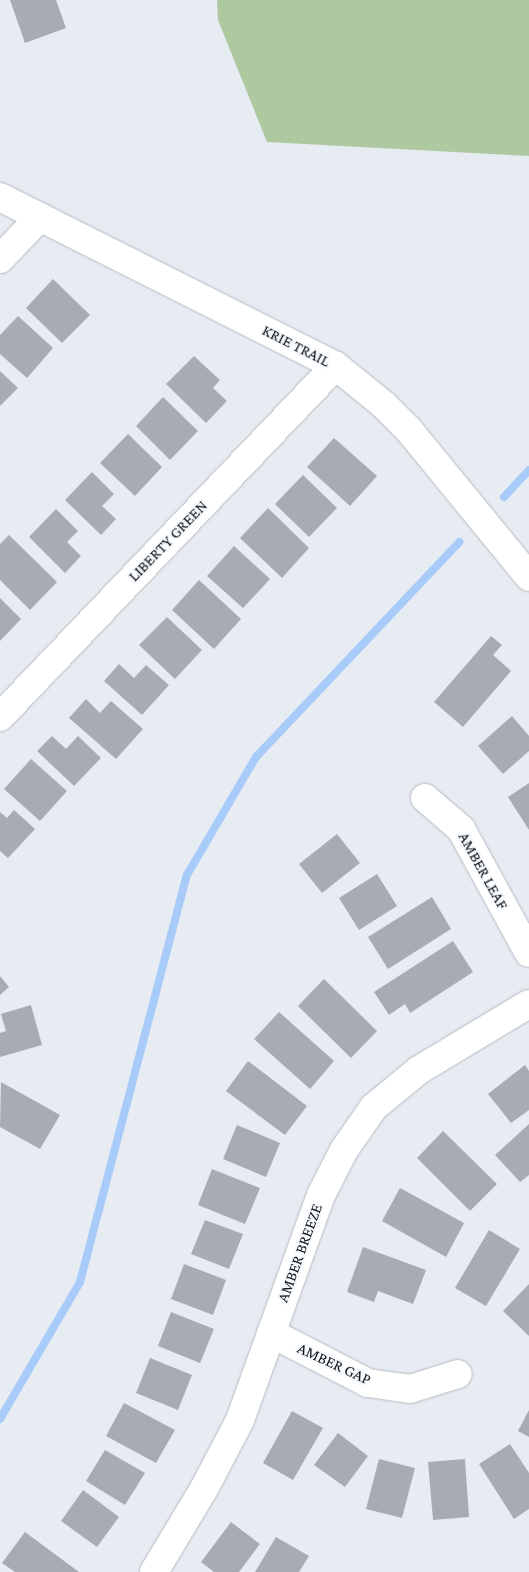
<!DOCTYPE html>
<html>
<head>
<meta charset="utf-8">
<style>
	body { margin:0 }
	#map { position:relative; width:529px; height:1572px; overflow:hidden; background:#e7ecf2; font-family:"Crimson Pro",serif }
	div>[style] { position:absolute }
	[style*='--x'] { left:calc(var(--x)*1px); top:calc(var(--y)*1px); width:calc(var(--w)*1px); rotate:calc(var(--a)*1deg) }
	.green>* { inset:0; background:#aec99f }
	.stream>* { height:8px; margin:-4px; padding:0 4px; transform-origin:4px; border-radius:4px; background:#a8cbf9 }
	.building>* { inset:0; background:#a7acb2 }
	.roads { filter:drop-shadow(0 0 1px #b7bcc2) drop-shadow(0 0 1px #b7bcc2) }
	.street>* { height:28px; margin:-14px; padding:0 14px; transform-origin:14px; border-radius:14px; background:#fff }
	span { translate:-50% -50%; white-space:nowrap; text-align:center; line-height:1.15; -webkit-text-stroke:4px #f5f9fe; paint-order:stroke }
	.street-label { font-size:16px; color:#121416 }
</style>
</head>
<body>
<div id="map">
	<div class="green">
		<i style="clip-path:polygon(217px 0,529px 0,529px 156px,267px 142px,218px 20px)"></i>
	</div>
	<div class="stream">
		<i style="--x:504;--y:497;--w:37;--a:-47"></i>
		<i style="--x:0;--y:1419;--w:159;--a:-59.7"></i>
		<i style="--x:80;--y:1282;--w:421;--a:-75.3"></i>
		<i style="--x:187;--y:875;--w:137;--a:-59.7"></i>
		<i style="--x:256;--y:757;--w:296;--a:-46.6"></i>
	</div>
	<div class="building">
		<i style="clip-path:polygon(10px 0,56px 0,66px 28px,25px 43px)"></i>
		<i style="clip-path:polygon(53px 279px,90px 315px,62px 343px,26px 308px)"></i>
		<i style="clip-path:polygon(18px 316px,53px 348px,27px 378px,0 354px,0 335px)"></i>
		<i style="clip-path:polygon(194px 356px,220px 380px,213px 388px,227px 401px,206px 423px,166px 384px)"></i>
		<i style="clip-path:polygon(0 371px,18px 388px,0 406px)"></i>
		<i style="clip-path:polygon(163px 397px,198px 431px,170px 460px,136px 426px)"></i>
		<i style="clip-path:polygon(128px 434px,162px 467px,135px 496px,100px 463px)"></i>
		<i style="clip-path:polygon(334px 438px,377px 476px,350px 506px,307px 467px)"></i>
		<i style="clip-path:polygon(92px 472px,114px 494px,102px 506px,116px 519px,101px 535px,65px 500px)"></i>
		<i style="clip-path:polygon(303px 475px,337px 508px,309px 537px,275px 504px)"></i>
		<i style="clip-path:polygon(268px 508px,309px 548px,282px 578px,240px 538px)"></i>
		<i style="clip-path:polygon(56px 509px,78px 531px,67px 542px,81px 556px,65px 573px,29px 537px)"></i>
		<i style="clip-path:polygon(9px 535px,57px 582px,30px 610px,0 580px,0 544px)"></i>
		<i style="clip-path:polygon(234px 546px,270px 579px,243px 608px,207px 576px)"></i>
		<i style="clip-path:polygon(199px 580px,241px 619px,214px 649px,172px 610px)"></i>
		<i style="clip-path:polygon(0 598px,21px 619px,0 641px)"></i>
		<i style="clip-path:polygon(167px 617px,202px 650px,175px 679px,139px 645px)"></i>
		<i style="clip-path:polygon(491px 636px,502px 645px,493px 655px,511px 671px,463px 727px,434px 702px)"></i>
		<i style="clip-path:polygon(119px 664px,134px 678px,146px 665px,169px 685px,142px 715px,104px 681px)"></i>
		<i style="clip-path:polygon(86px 699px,100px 713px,111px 701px,143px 729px,116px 759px,69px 718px)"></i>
		<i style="clip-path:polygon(512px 716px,529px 736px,529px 751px,503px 774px,478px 746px)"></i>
		<i style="clip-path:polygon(52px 736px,66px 749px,78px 736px,101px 758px,74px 786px,37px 751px)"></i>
		<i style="clip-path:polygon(31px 759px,67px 791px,40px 821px,4px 789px)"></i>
		<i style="clip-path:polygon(529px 783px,529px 830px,508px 797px)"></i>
		<i style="clip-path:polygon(14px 810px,35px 829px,8px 858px,0 851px,0 812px,7px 818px)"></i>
		<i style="clip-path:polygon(337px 834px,360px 863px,322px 893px,299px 864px)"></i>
		<i style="clip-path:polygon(377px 874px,397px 906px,359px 930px,339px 898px)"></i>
		<i style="clip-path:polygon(432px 897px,451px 929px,388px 969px,368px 937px)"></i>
		<i style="clip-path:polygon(453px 941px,473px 972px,410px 1013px,405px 1004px,389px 1015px,374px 992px)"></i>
		<i style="clip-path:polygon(0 976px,9px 987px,0 995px)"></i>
		<i style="clip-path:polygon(324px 979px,377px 1031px,351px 1058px,298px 1006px)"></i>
		<i style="clip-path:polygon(31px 1005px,42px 1045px,0 1057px,0 1033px,6px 1031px,1px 1014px)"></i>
		<i style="clip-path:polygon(279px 1012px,334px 1061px,310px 1089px,254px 1039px)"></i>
		<i style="clip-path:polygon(248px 1061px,307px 1106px,285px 1135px,226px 1091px)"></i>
		<i style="clip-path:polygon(525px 1065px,529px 1071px,529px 1110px,511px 1123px,488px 1094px)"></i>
		<i style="clip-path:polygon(1px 1082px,60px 1115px,40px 1149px,0 1127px)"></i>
		<i style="clip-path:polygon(529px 1124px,529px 1175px,520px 1182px,495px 1155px)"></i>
		<i style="clip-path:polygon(237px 1125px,280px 1143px,266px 1177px,223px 1159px)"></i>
		<i style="clip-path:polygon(443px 1131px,497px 1184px,470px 1211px,417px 1158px)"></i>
		<i style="clip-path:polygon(212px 1169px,260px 1188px,245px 1224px,198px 1205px)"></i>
		<i style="clip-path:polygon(400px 1188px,464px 1223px,446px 1257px,382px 1221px)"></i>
		<i style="clip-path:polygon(205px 1220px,243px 1234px,229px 1269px,191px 1254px)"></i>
		<i style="clip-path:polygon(489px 1230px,520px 1249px,486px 1306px,455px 1288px)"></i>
		<i style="clip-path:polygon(363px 1247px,426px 1270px,413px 1304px,378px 1291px,374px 1302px,347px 1292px)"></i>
		<i style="clip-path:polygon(184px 1264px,226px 1280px,213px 1315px,171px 1299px)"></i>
		<i style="clip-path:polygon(529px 1284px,529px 1336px,503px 1311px)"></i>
		<i style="clip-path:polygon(171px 1312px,214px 1329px,200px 1363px,158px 1346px)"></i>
		<i style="clip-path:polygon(150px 1358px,192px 1375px,178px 1410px,136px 1393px)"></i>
		<i style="clip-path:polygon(124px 1403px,175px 1430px,156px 1463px,106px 1436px)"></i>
		<i style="clip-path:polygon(529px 1410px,529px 1437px,518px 1431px)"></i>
		<i style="clip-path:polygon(292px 1411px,323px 1428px,293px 1480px,263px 1463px)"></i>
		<i style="clip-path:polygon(338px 1433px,368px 1456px,345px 1487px,314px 1465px)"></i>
		<i style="clip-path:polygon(510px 1444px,529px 1473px,529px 1509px,514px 1519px,479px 1464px)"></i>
		<i style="clip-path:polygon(105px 1450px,145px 1473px,125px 1505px,86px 1481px)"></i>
		<i style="clip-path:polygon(379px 1459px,415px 1468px,402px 1518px,366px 1509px)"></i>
		<i style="clip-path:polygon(465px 1459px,469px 1517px,433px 1520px,428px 1462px)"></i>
		<i style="clip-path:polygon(83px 1490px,119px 1517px,97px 1547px,61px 1521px)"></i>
		<i style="clip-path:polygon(231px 1522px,260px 1544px,239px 1572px,214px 1572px,201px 1562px)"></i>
		<i style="clip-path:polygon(25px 1532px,79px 1572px,15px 1572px,2px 1563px)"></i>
		<i style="clip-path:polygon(276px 1537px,309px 1556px,299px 1572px,255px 1572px)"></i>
	</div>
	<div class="roads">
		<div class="street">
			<i style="--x:0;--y:197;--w:376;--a:26.7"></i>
			<i style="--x:336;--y:366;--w:62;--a:39.1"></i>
			<i style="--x:384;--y:405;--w:34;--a:45"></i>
			<i style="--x:408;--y:429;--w:191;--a:50.7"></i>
			<i style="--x:0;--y:259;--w:58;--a:-46.4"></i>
			<i style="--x:0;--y:717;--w:486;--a:-46.3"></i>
			<i style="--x:425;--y:798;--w:48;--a:40.7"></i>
			<i style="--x:461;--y:829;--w:141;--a:61.3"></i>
			<i style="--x:271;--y:1333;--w:109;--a:27.3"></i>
			<i style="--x:368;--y:1383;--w:42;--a:8.1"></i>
			<i style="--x:410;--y:1389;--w:50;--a:-17.4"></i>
			<i style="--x:154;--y:1572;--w:99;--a:-59"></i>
			<i style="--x:205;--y:1487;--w:76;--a:-62.4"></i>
			<i style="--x:240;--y:1420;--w:239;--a:-70.2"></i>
			<i style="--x:321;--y:1195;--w:51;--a:-62.9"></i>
			<i style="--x:344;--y:1150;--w:52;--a:-55.1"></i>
			<i style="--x:374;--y:1107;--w:58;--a:-39.4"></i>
			<i style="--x:419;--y:1070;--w:128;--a:-31"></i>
		</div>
	</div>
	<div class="street-label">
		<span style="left:296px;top:346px;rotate:27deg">KRIE TRAIL</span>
		<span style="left:168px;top:541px;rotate:-46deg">LIBERTY GREEN</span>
		<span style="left:483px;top:871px;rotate:61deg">AMBER LEAF</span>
		<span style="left:300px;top:1253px;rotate:-70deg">AMBER BREEZE</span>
		<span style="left:334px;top:1364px;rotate:25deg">AMBER GAP</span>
	</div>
</div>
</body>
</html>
